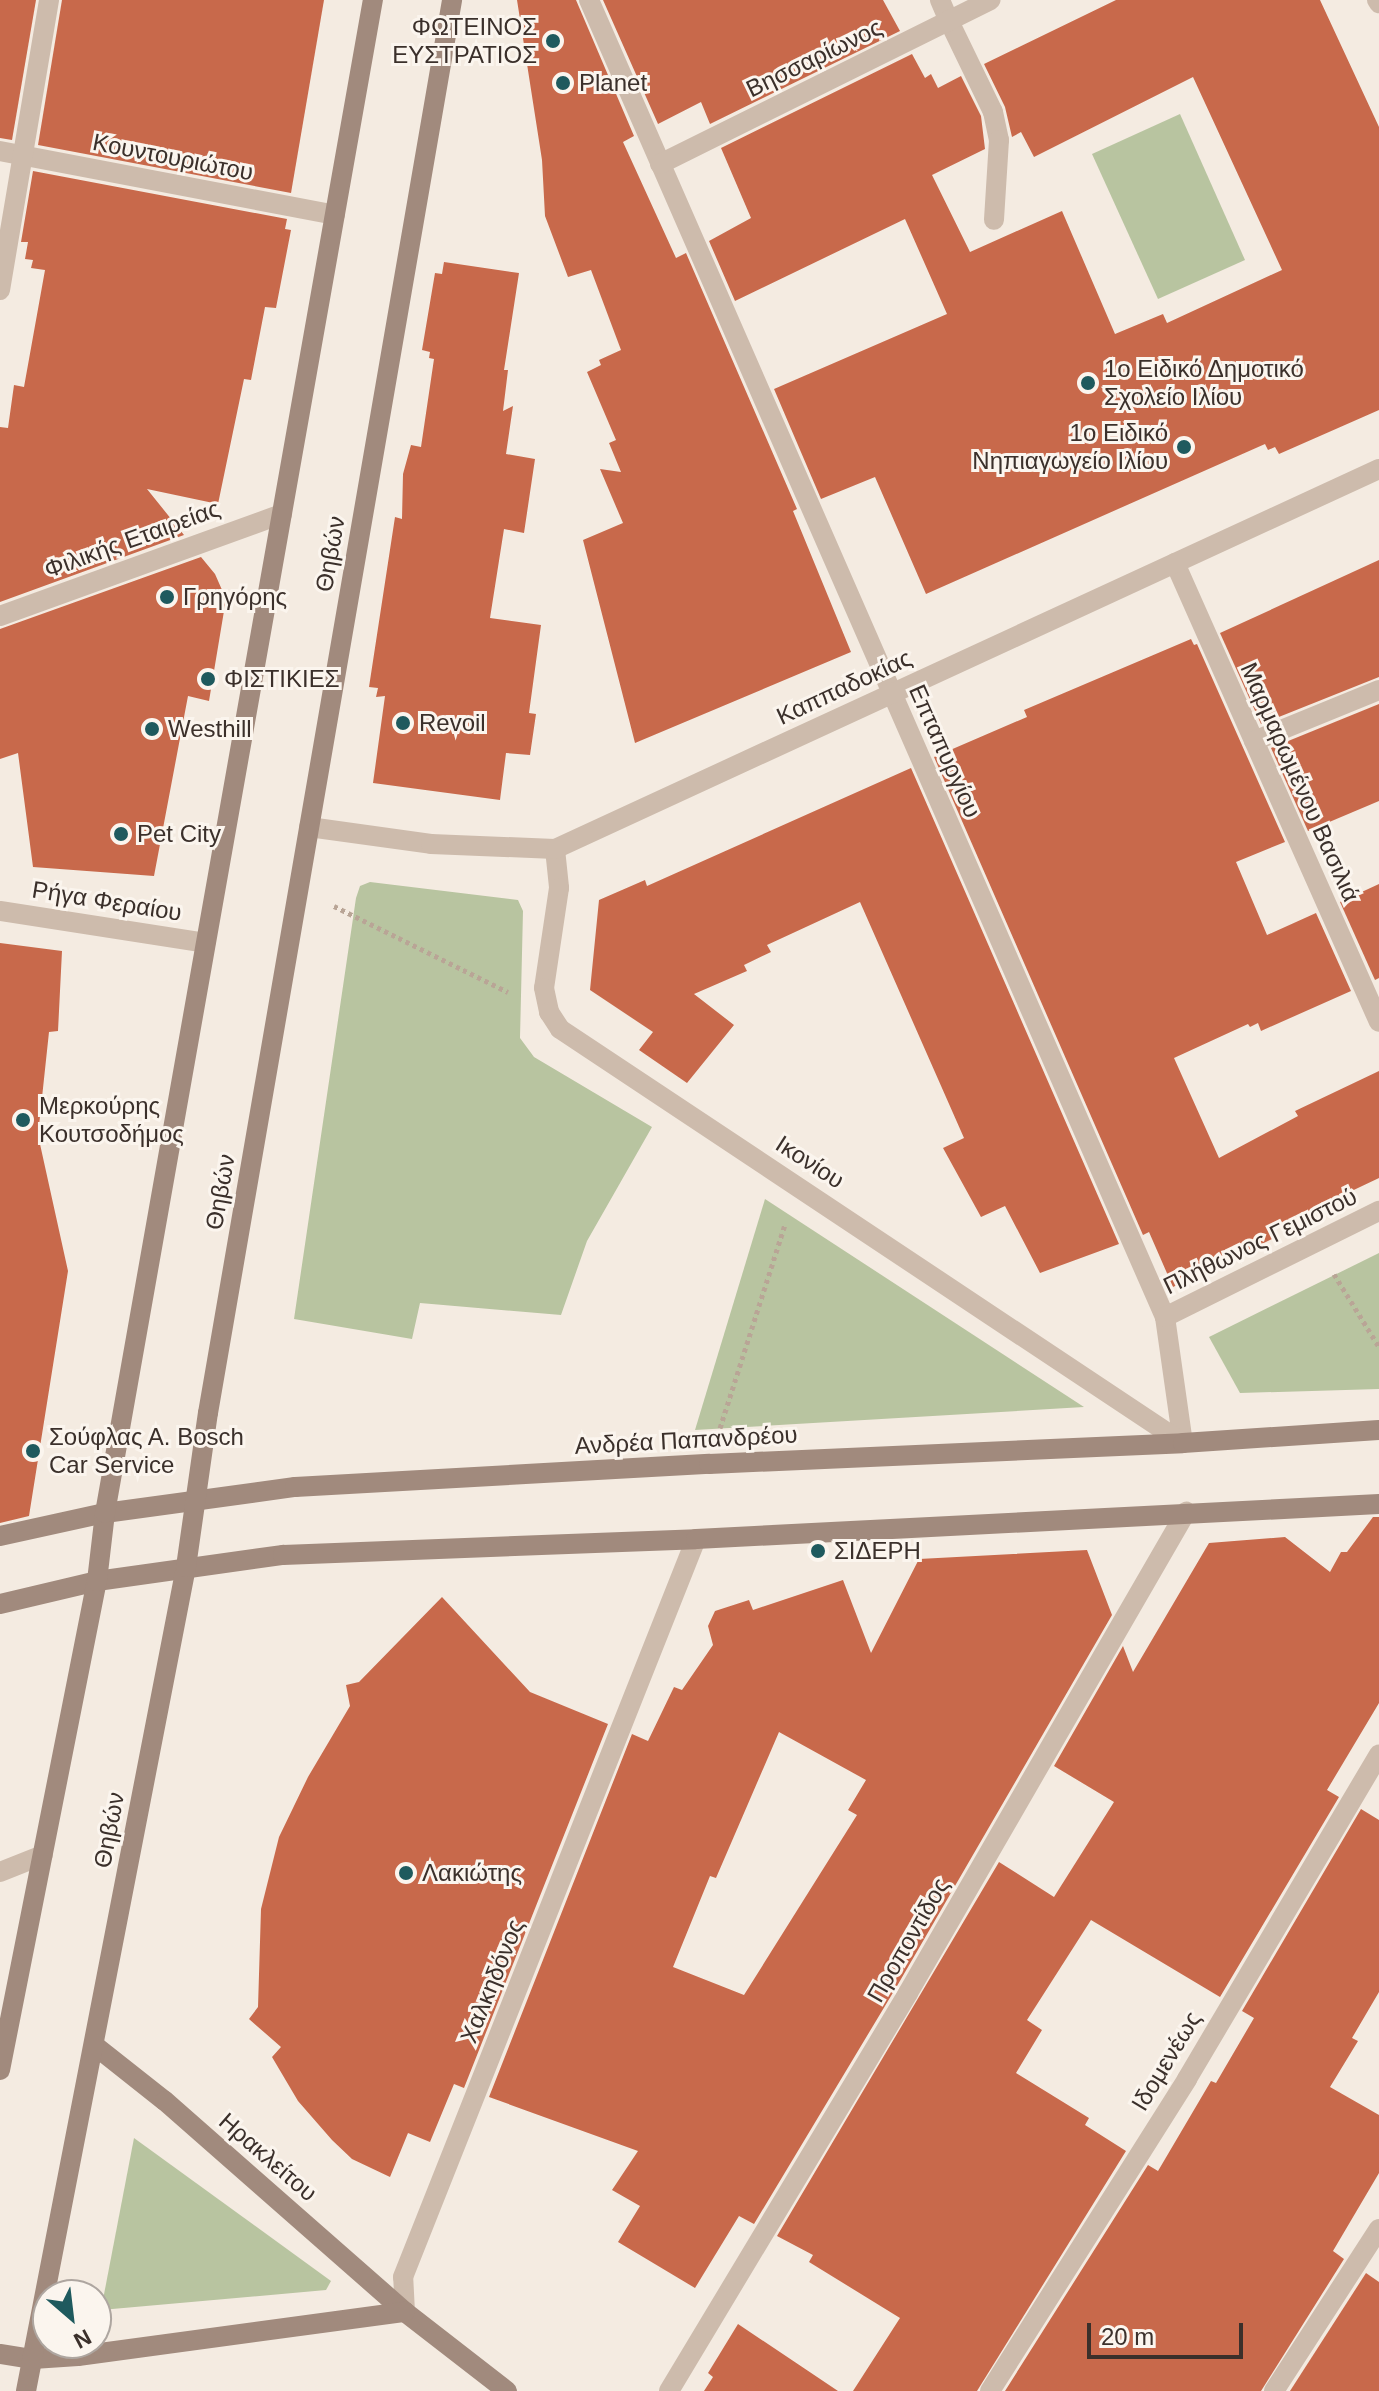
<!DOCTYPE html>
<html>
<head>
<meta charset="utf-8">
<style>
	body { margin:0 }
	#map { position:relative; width:1379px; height:2391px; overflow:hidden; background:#f4ebe1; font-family:Arial,sans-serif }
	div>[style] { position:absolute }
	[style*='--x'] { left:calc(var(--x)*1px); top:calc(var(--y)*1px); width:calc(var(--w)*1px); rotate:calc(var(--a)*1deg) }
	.green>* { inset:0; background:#b8c4a0 }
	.building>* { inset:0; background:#c8694b }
	.path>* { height:5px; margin-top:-2.5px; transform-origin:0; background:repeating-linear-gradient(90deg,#b9a596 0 4px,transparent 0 8px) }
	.service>* { height:20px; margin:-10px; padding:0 10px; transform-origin:10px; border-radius:10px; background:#cdbbac }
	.minor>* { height:20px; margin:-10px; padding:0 10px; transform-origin:10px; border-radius:10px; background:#cdbbac }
	.tertiary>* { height:20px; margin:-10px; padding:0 10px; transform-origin:10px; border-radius:10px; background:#cdbbac }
	.secondary>* { height:20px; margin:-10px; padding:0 10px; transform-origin:10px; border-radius:10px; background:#a18a7d }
	.dots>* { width:22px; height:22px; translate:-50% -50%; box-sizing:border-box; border:4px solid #fbf5ee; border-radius:50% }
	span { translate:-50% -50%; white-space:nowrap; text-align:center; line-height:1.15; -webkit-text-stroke:6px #fbf5ee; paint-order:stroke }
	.poi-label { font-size:24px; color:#3b302b }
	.right { translate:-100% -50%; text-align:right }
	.left { translate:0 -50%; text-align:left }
	.street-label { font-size:24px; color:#3b302b }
	.north { position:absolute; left:32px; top:2279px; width:80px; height:80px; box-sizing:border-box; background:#fbf5ee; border:2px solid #aea6a0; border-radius:50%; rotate:152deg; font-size:22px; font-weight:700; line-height:32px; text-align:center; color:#3b302b }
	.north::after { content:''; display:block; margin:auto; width:28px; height:36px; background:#1f5a5e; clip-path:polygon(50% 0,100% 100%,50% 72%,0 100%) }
	.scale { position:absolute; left:1087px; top:2323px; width:156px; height:36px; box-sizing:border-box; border:4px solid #3b302b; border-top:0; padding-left:10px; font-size:24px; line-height:28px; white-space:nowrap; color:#3b302b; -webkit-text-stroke:6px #fbf5ee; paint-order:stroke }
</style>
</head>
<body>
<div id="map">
	<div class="green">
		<i style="clip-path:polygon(1180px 114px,1245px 260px,1158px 299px,1092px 154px)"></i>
		<i style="clip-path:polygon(370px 882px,518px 900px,523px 911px,520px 1038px,534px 1057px,652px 1127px,587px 1241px,561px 1315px,420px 1303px,412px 1339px,294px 1319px,356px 898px,360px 886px)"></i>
		<i style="clip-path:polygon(765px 1199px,1084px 1407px,695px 1430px)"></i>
		<i style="clip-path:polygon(1379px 1253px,1379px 1389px,1240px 1393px,1209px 1337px)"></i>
		<i style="clip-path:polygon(134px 2138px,331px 2281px,326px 2290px,101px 2310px)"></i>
	</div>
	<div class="building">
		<i style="clip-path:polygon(0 0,36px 0,12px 140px,0 138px)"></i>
		<i style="clip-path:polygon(62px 0,324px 0,291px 193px,38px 145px)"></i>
		<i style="clip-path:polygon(517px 0,576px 0,634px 136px,623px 142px,676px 258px,686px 253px,797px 509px,793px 511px,851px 652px,635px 743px,583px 540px,623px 523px,600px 469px,621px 472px,609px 443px,616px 440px,587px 372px,601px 365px,599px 360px,621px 350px,591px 270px,568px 277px,545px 216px,542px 160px)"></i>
		<i style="clip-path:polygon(603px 0,883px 0,900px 31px,710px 124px,701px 102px,658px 124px)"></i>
		<i style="clip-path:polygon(1116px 0,1320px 0,1379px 127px,1379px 410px,1279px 454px,1275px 447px,1268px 450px,1265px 444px,926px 594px,875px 477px,821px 499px,774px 389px,947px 314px,905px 219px,735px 301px,709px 241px,751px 218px,721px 148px,912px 54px,925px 78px,931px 74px,938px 88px,961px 76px,981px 116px,985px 149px,932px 175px,970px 252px,1062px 211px,1115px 334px,1163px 314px,1167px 323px,1282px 270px,1193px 77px,1034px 157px,1021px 132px,1012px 137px,1005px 107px,984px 64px)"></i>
		<i style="clip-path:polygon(33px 171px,287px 219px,285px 229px,291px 230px,276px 308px,265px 307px,251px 380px,244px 379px,218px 504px,147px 489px,184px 535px,0 602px,0 427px,8px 428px,14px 385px,24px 387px,45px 270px,31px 268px,33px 260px,25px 259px,28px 242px,21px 242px)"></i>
		<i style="clip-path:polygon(444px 262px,519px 273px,504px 370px,508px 370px,503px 411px,513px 406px,506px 454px,535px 459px,524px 533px,504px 529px,490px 618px,541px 625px,529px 713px,536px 714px,530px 755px,506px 753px,500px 800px,373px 783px,385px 696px,376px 697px,378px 688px,369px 687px,395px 517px,402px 519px,403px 474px,411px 445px,421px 447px,434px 359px,429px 358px,430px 352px,422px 350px,435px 273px,442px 274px)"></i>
		<i style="clip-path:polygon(201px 557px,215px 574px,226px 599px,209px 701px,188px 696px,154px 876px,33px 867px,18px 753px,0 759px,0 629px)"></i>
		<i style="clip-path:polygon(1379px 560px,1379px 677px,1261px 724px,1220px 633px)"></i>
		<i style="clip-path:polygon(1191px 639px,1194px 645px,1197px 644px,1285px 842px,1236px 862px,1267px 935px,1316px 913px,1351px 991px,1261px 1031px,1258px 1023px,1250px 1027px,1248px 1024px,1174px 1058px,1219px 1158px,1298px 1116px,1295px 1111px,1379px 1071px,1379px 1178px,1280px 1225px,1275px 1230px,1278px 1236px,1173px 1287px,1149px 1232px,1143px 1235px,934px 757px,1027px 717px,1024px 710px)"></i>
		<i style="clip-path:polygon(1379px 704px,1379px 801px,1308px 831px,1271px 748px)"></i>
		<i style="clip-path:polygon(911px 768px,1119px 1244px,1040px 1273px,1005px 1206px,981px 1217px,943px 1148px,964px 1138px,860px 902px,767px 945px,771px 952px,744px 965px,747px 971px,694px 994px,734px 1025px,687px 1083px,639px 1050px,653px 1032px,590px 990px,599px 900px,645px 880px,647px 886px)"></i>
		<i style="clip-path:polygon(1379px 884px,1379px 978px,1375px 980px,1340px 902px)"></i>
		<i style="clip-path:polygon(0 943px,62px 951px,58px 1031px,49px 1032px,38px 1135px,68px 1271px,29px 1516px,0 1523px)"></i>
		<i style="clip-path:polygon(1373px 1517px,1379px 1517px,1379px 1703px,1327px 1790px,1339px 1797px,1220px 1997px,1091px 1920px,1027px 2020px,1042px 2030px,1016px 2073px,1089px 2118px,1085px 2125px,1126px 2151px,977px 2391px,853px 2391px,900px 2318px,809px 2262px,813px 2255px,777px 2236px,999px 1862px,1054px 1897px,1114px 1802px,1054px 1766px,1123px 1646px,1133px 1672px,1209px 1543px,1285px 1537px,1330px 1572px,1341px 1552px,1347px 1552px)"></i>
		<i style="clip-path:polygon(evenodd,1087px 1550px,1112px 1615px,897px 1986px,754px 2224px,739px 2216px,695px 2288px,618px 2242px,640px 2206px,612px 2190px,638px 2151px,489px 2097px,632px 1734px,648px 1741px,674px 1687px,682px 1690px,713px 1645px,708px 1626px,715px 1611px,749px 1600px,753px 1610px,843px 1580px,871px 1653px,919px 1559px,1087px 1550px,779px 1732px,866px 1780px,848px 1810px,857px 1815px,744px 1995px,673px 1967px,710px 1876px,716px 1878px,779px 1732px)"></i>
		<i style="clip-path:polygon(442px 1597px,530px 1692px,608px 1724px,464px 2088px,454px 2084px,430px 2142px,408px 2133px,390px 2177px,352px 2159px,332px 2140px,298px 2101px,272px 2057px,281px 2047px,249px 2019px,258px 2007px,261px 1909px,279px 1837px,308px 1777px,350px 1706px,346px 1685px,359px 1682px)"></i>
		<i style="clip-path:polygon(1361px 1809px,1379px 1820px,1379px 1992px,1352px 2038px,1358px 2041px,1330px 2087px,1379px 2115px,1379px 2173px,1333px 2251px,1344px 2259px,1261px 2391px,1005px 2391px,1148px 2165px,1158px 2171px,1211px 2081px,1216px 2083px,1254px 2018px,1242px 2011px)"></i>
		<i style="clip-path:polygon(1366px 2273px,1379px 2282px,1379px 2391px,1290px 2391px)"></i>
		<i style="clip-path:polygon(738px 2324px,838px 2391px,704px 2391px,713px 2377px,708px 2373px)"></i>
	</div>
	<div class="path">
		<i style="--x:334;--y:906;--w:194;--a:26.3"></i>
		<i style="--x:1334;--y:1274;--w:86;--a:58.3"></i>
		<i style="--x:720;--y:1428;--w:214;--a:-72.3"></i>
	</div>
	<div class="service">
		<i style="--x:949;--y:21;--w:101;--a:64.2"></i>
		<i style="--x:993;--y:112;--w:29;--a:78"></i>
		<i style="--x:999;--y:140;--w:80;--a:93.6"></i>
	</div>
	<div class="minor">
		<i style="--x:589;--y:0;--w:1437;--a:66.38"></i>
		<i style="--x:1165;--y:1317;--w:127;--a:81.9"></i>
		<i style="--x:940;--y:0;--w:23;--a:67"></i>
		<i style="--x:1377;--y:0;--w:4;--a:56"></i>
		<i style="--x:0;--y:151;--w:341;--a:10.8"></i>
		<i style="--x:660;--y:164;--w:369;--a:-26.4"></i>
		<i style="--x:0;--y:290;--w:294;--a:-80.4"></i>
		<i style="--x:1175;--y:563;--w:502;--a:66.04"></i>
		<i style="--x:0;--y:616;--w:300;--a:-19.9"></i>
		<i style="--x:1254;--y:741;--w:135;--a:-22.2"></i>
		<i style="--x:555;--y:849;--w:39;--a:84"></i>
		<i style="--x:559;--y:888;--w:101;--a:98.5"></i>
		<i style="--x:544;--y:988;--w:25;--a:78"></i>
		<i style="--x:549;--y:1012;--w:20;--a:57"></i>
		<i style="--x:560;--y:1029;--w:748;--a:33.61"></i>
		<i style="--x:0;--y:911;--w:208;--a:8.8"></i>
		<i style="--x:1165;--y:1317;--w:239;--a:-26.4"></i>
		<i style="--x:0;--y:1872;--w:46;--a:-21.6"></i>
		<i style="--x:405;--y:2312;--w:35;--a:-93"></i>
		<i style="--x:403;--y:2277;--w:794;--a:-68.35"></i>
		<i style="--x:669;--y:2391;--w:464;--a:-59"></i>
		<i style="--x:908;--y:1993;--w:556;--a:-59.97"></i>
		<i style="--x:990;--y:2391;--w:369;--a:-57.7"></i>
		<i style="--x:1187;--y:2079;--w:377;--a:-59.4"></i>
		<i style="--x:1274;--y:2391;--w:193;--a:-57.1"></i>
	</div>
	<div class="tertiary">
		<i style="--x:309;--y:827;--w:123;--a:7.9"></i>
		<i style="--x:431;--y:844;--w:124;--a:2.3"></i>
		<i style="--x:555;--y:849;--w:907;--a:-24.76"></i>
	</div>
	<div class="secondary">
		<i style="--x:0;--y:1536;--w:107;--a:-12.4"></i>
		<i style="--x:105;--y:1513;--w:192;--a:-7.8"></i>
		<i style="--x:295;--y:1487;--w:415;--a:-3.2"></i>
		<i style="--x:709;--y:1464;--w:474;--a:-2.5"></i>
		<i style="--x:1183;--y:1443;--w:196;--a:-3.8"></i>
		<i style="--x:0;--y:1604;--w:100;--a:-13.3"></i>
		<i style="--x:97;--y:1581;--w:188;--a:-8"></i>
		<i style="--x:283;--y:1555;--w:413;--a:-2.2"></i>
		<i style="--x:696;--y:1539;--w:684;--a:-2.93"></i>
		<i style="--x:94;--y:2045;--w:90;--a:38.3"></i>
		<i style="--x:165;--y:2101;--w:320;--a:41.3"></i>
		<i style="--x:405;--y:2312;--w:129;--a:37.8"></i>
		<i style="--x:0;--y:2070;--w:499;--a:-78.8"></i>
		<i style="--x:97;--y:1581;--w:68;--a:-83.3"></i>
		<i style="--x:105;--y:1513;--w:1537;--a:-79.96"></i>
		<i style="--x:0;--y:2354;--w:33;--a:9"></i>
		<i style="--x:33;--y:2359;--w:45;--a:-3.8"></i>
		<i style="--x:78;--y:2356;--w:330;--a:-7.7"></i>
		<i style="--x:26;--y:2391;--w:839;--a:-79.01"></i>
		<i style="--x:186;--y:1567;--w:156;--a:-81.9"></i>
		<i style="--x:208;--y:1413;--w:1434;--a:-80.2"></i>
	</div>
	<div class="dots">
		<i style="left:553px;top:41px;background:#1f5a5e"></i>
		<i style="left:563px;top:83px;background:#1f5a5e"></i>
		<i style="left:1088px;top:383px;background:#1f5a5e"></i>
		<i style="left:1184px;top:447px;background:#1f5a5e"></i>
		<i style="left:167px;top:597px;background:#1f5a5e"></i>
		<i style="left:208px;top:679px;background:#1f5a5e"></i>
		<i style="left:403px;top:723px;background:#1f5a5e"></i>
		<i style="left:152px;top:729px;background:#1f5a5e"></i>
		<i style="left:121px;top:834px;background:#1f5a5e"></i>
		<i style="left:23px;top:1120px;background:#1f5a5e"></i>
		<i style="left:33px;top:1451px;background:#1f5a5e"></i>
		<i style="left:818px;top:1551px;background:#1f5a5e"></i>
		<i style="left:406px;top:1873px;background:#1f5a5e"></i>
	</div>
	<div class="poi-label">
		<span class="right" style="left:537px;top:41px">ΦΩΤΕΙΝΟΣ<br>ΕΥΣΤΡΑΤΙΟΣ</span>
		<span class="left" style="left:579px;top:83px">Planet</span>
		<span class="left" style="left:1104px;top:383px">1ο Ειδικό Δημοτικό<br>Σχολείο Ιλίου</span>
		<span class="right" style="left:1168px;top:447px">1ο Ειδικό<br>Νηπιαγωγείο Ιλίου</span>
		<span class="left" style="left:183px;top:597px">Γρηγόρης</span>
		<span class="left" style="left:224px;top:679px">ΦΙΣΤΙΚΙΕΣ</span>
		<span class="left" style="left:419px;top:723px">Revoil</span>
		<span class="left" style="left:168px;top:729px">Westhill</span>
		<span class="left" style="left:137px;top:834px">Pet City</span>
		<span class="left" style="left:39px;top:1120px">Μερκούρης<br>Κουτσοδήμος</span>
		<span class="left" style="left:49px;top:1451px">Σούφλας Α. Bosch<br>Car Service</span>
		<span class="left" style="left:834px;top:1551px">ΣΙΔΕΡΗ</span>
		<span class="left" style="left:422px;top:1873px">Λακιώτης</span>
	</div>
	<div class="street-label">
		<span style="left:814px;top:58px;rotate:-26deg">Βησσαρίωνος</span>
		<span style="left:173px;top:157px;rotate:11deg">Κουντουριώτου</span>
		<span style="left:132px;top:539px;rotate:-20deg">Φιλικής Εταιρείας</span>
		<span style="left:330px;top:554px;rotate:-80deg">Θηβών</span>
		<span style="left:844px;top:687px;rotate:-25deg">Καππαδοκίας</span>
		<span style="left:945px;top:751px;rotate:66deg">Επταπυργίου</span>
		<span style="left:1300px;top:782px;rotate:66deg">Μαρμαρωμένου Βασιλιά</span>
		<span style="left:107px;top:901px;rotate:9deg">Ρήγα Φεραίου</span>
		<span style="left:810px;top:1162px;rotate:33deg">Ικονίου</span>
		<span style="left:220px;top:1192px;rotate:-80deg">Θηβών</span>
		<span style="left:1260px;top:1241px;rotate:-26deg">Πλήθωνος Γεμιστού</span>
		<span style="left:686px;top:1440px;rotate:-3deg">Ανδρέα Παπανδρέου</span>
		<span style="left:109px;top:1830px;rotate:-79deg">Θηβών</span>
		<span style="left:908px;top:1940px;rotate:-60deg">Προποντίδος</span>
		<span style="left:492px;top:1981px;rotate:-68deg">Χαλκηδόνος</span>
		<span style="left:1166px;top:2061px;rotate:-59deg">Ιδομενέως</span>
		<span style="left:268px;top:2157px;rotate:41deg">Ηρακλείτου</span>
	</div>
	<div class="north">N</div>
	<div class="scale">20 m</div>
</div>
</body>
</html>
